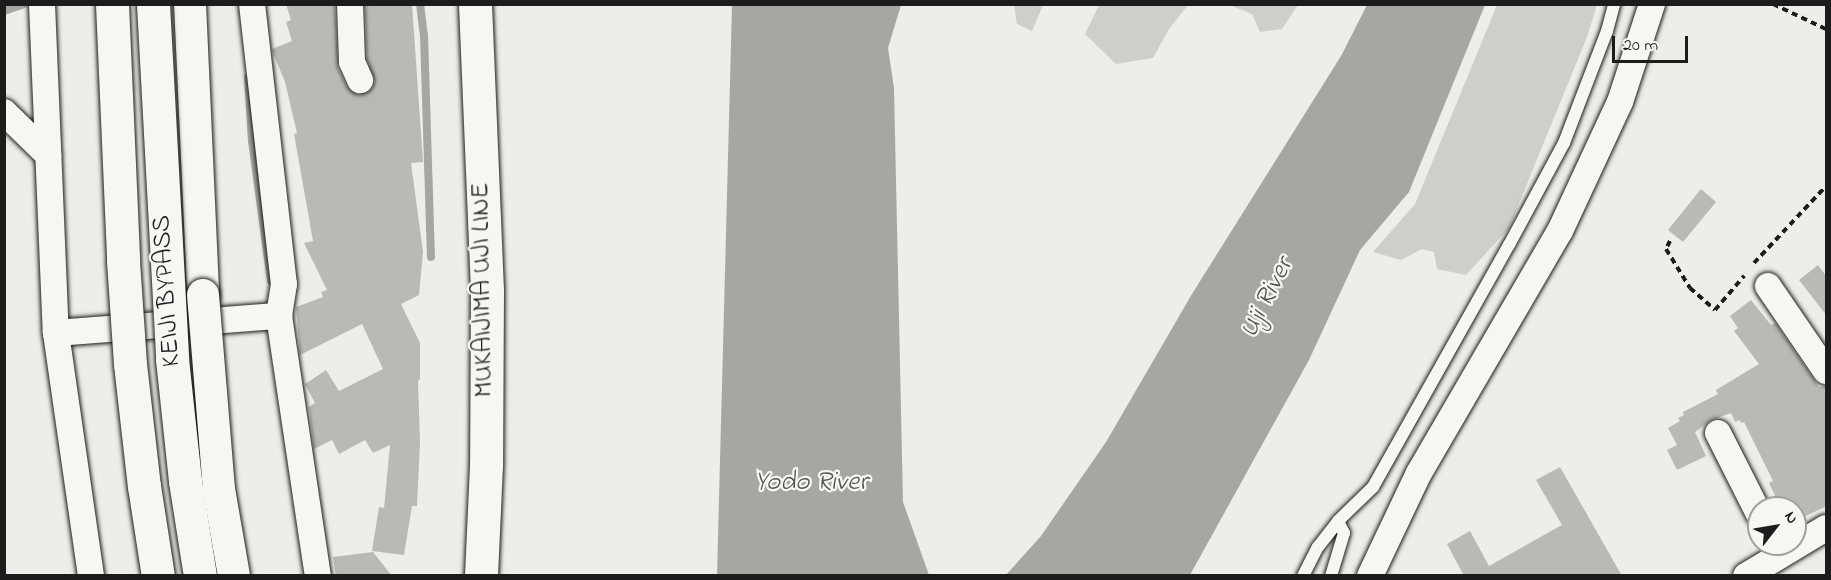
<!DOCTYPE html>
<html>
<head>
<meta charset="utf-8">
<style>
	body { margin:0 }
	#map { position:relative; width:1831px; height:580px; overflow:hidden; background:#edede9; font-family:"Indie Flower",sans-serif }
	div>[style] { position:absolute }
	[style*='--x'] { left:calc(var(--x)*1px); top:calc(var(--y)*1px); width:calc(var(--w)*1px); rotate:calc(var(--a)*1deg) }
	.green>* { inset:0; background:#cececb }
	.water>* { inset:0; background:#a6a6a3 }
	.stream>* { height:8px; margin:-4px; padding:0 4px; transform-origin:4px; border-radius:4px; background:#a6a6a3 }
	.building>* { inset:0; background:#b9b9b6 }
	.path>* { height:4px; margin-top:-2px; transform-origin:0; background:repeating-linear-gradient(90deg,#1c1c1c 0 6px,transparent 0 10.5px) }
	.roads { filter:drop-shadow(0 0 2px #1c1c1c) drop-shadow(0 0 2px #1c1c1c) }
	.service>* { height:12px; margin:-6px; padding:0 6px; transform-origin:6px; border-radius:6px; background:#f6f6f2 }
	.minor>* { height:26px; margin:-13px; padding:0 13px; transform-origin:13px; border-radius:13px; background:#f6f6f2 }
	.tertiary>* { height:32px; margin:-16px; padding:0 16px; transform-origin:16px; border-radius:16px; background:#f6f6f2 }
	.secondary>* { height:33px; margin:-16.5px; padding:0 16.5px; transform-origin:16.5px; border-radius:16.5px; background:#f6f6f2 }
	.bridges { filter:drop-shadow(0 0 2px #1c1c1c) drop-shadow(0 0 2px #1c1c1c) }
	.tertiary-bridge>* { height:32px; margin:-16px; padding:0 16px; transform-origin:16px; border-radius:16px; background:#f6f6f2 }
	.motorway-bridge>* { height:33px; margin:-16.5px; padding:0 16.5px; transform-origin:16.5px; border-radius:16.5px; background:#f6f6f2 }
	span { translate:-50% -50%; white-space:nowrap; text-align:center; line-height:1.15; -webkit-text-stroke:4.5px #f6f6f2; paint-order:stroke }
	.street-label { font-size:26px; color:#1c1c1c }
	.water-label { font-size:27px; color:#535352; font-style:italic }
	.frame { position:absolute; inset:0; border:6px solid #1c1c1c; pointer-events:none }
	.north { position:absolute; left:1747px; top:496px; width:60px; height:60px; box-sizing:border-box; background:#f6f6f2; border:2px solid #9f9f9c; border-radius:50%; rotate:59deg; font-size:16px; font-weight:700; line-height:24px; text-align:center; color:#1c1c1c }
	.north::after { content:''; display:block; margin:auto; width:21px; height:27px; background:#1c1c1c; clip-path:polygon(50% 0,100% 100%,50% 72%,0 100%) }
	.scale { position:absolute; left:1612px; top:36px; width:76px; height:27px; box-sizing:border-box; border:3px solid #1c1c1c; border-top:0; padding-left:8px; font-size:18px; line-height:21px; white-space:nowrap; color:#1c1c1c; -webkit-text-stroke:4px #f6f6f2; paint-order:stroke }
</style>
</head>
<body>
<div id="map">
	<div class="green">
		<i style="clip-path:polygon(1014px 5px,1043px 5px,1032px 31px,1017px 24px)"></i>
		<i style="clip-path:polygon(1147px 5px,1188px 5px,1169px 29px,1153px 58px,1116px 64px,1085px 34px,1099px 5px)"></i>
		<i style="clip-path:polygon(1230px 5px,1298px 4px,1298px 5px,1282px 29px,1260px 32px,1252px 14px)"></i>
		<i style="clip-path:polygon(1497px 5px,1597px 5px,1587px 37px,1509px 228px,1466px 275px,1437px 269px,1434px 252px,1422px 249px,1401px 260px,1373px 252px,1415px 204px)"></i>
	</div>
	<div class="water">
		<i style="clip-path:polygon(732px 5px,901px 5px,888px 48px,894px 88px,903px 502px,929px 575px,717px 575px)"></i>
		<i style="clip-path:polygon(1367px 5px,1485px 5px,1409px 192px,1360px 250px,1309px 360px,1190px 575px,1006px 575px,1041px 536px,1106px 442px,1192px 294px,1341px 56px)"></i>
	</div>
	<div class="stream">
		<i style="--x:420;--y:4;--w:31;--a:83"></i>
		<i style="--x:424;--y:35;--w:222;--a:88.2"></i>
		<i style="--x:4;--y:11;--w:21;--a:-19"></i>
		<i style="--x:248;--y:78;--w:63;--a:86.4"></i>
		<i style="--x:252;--y:141;--w:141;--a:82.3"></i>
	</div>
	<div class="building">
		<i style="clip-path:polygon(286px 4px,335px 4px,338px 68px,347px 87px,359px 95px,372px 89px,375px 81px,367px 59px,365px 4px,412px 4px,423px 162px,411px 163px,423px 252px,419px 295px,401px 304px,420px 343px,420px 379px,418px 381px,420px 442px,417px 506px,412px 506px,404px 555px,372px 551px,379px 507px,384px 508px,390px 445px,373px 453px,365px 440px,339px 454px,332px 440px,314px 449px,309px 407px,315px 403px,305px 384px,326px 370px,339px 391px,383px 369px,362px 324px,300px 355px,296px 307px,323px 297px,321px 292px,327px 290px,304px 243px,313px 241px,294px 134px,297px 133px,285px 82px,273px 53px,272px 49px,292px 41px,286px 22px,291px 20px)"></i>
		<i style="clip-path:polygon(1701px 189px,1716px 202px,1683px 242px,1668px 230px)"></i>
		<i style="clip-path:polygon(1818px 265px,1827px 277px,1827px 316px,1799px 280px)"></i>
		<i style="clip-path:polygon(1751px 300px,1771px 325px,1775px 323px,1819px 387px,1827px 386px,1827px 506px,1795px 521px,1795px 508px,1781px 508px,1769px 483px,1773px 481px,1744px 422px,1741px 423px,1740px 420px,1735px 422px,1731px 413px,1711px 420px,1695px 432px,1706px 456px,1677px 470px,1667px 450px,1677px 445px,1668px 428px,1680px 421px,1678px 418px,1684px 415px,1683px 412px,1718px 394px,1716px 390px,1759px 364px,1734px 331px,1738px 328px,1730px 316px)"></i>
		<i style="clip-path:polygon(1560px 467px,1622px 576px,1464px 576px,1447px 544px,1470px 531px,1489px 566px,1562px 525px,1536px 480px)"></i>
		<i style="clip-path:polygon(373px 552px,392px 576px,336px 576px,333px 557px)"></i>
	</div>
	<div class="path">
		<i style="--x:1773;--y:4;--w:59;--a:25.3"></i>
		<i style="--x:1670;--y:241;--w:9;--a:117"></i>
		<i style="--x:1666;--y:249;--w:46;--a:58.4"></i>
		<i style="--x:1690;--y:288;--w:33;--a:41"></i>
		<i style="--x:1715;--y:310;--w:45;--a:-49.5"></i>
		<i style="--x:1754;--y:263;--w:105;--a:-46.9"></i>
	</div>
	<div class="roads">
		<div class="service">
			<i style="--x:1303;--y:576;--w:33;--a:-63"></i>
			<i style="--x:1318;--y:547;--w:33;--a:-52"></i>
			<i style="--x:1338;--y:521;--w:49;--a:-44.2"></i>
			<i style="--x:1373;--y:487;--w:278;--a:-60.7"></i>
			<i style="--x:1509;--y:245;--w:116;--a:-61.7"></i>
			<i style="--x:1564;--y:143;--w:120;--a:-69"></i>
			<i style="--x:1607;--y:31;--w:28;--a:-75"></i>
			<i style="--x:1331;--y:576;--w:45;--a:-73.2"></i>
			<i style="--x:1344;--y:533;--w:13;--a:-117"></i>
		</div>
		<div class="minor">
			<i style="--x:42;--y:4;--w:329;--a:87.6"></i>
			<i style="--x:56;--y:333;--w:246;--a:81.8"></i>
			<i style="--x:252;--y:4;--w:282;--a:83.5"></i>
			<i style="--x:284;--y:284;--w:32;--a:99"></i>
			<i style="--x:279;--y:316;--w:263;--a:81.5"></i>
			<i style="--x:350;--y:4;--w:58;--a:88"></i>
			<i style="--x:352;--y:62;--w:20;--a:66"></i>
			<i style="--x:4;--y:112;--w:62;--a:44.3"></i>
			<i style="--x:1768;--y:286;--w:103;--a:55.7"></i>
			<i style="--x:56;--y:333;--w:224;--a:-4.4"></i>
			<i style="--x:1718;--y:433;--w:91;--a:63.2"></i>
			<i style="--x:1370;--y:576;--w:114;--a:-64.6"></i>
			<i style="--x:1419;--y:473;--w:280;--a:-59.8"></i>
			<i style="--x:1560;--y:231;--w:142;--a:-65.1"></i>
			<i style="--x:1620;--y:102;--w:103;--a:-71.9"></i>
			<i style="--x:1746;--y:576;--w:93;--a:-31"></i>
		</div>
		<div class="tertiary">
			<i style="--x:190;--y:4;--w:291;--a:87.4"></i>
		</div>
		<div class="secondary">
			<i style="--x:475;--y:4;--w:286;--a:87.6"></i>
			<i style="--x:487;--y:290;--w:175;--a:90.3"></i>
			<i style="--x:486;--y:465;--w:111;--a:92.6"></i>
		</div>
	</div>
	<div class="bridges">
		<div class="tertiary-bridge">
			<i style="--x:203;--y:295;--w:195;--a:85.3"></i>
			<i style="--x:219;--y:489;--w:88;--a:80.2"></i>
		</div>
		<div class="motorway-bridge">
			<i style="--x:112;--y:4;--w:257;--a:87.5"></i>
			<i style="--x:123;--y:261;--w:103;--a:86.1"></i>
			<i style="--x:130;--y:364;--w:123;--a:83.5"></i>
			<i style="--x:144;--y:486;--w:91;--a:81.2"></i>
			<i style="--x:153;--y:4;--w:356;--a:86.9"></i>
			<i style="--x:172;--y:359;--w:123;--a:83.9"></i>
			<i style="--x:185;--y:481;--w:96;--a:81"></i>
		</div>
	</div>
	<div class="street-label">
		<span style="left:484px;top:290px;rotate:-91deg">MUKAIJIMA UJI LINE</span>
		<span style="left:168px;top:291px;rotate:-94deg">KEIJI BYPASS</span>
	</div>
	<div class="water-label">
		<span style="left:1267px;top:298px;rotate:-63deg">Uji River</span>
		<span style="left:811px;top:483px">Yodo River</span>
	</div>
	<div class="frame"></div>
	<div class="north">N</div>
	<div class="scale">20 m</div>
</div>
</body>
</html>
